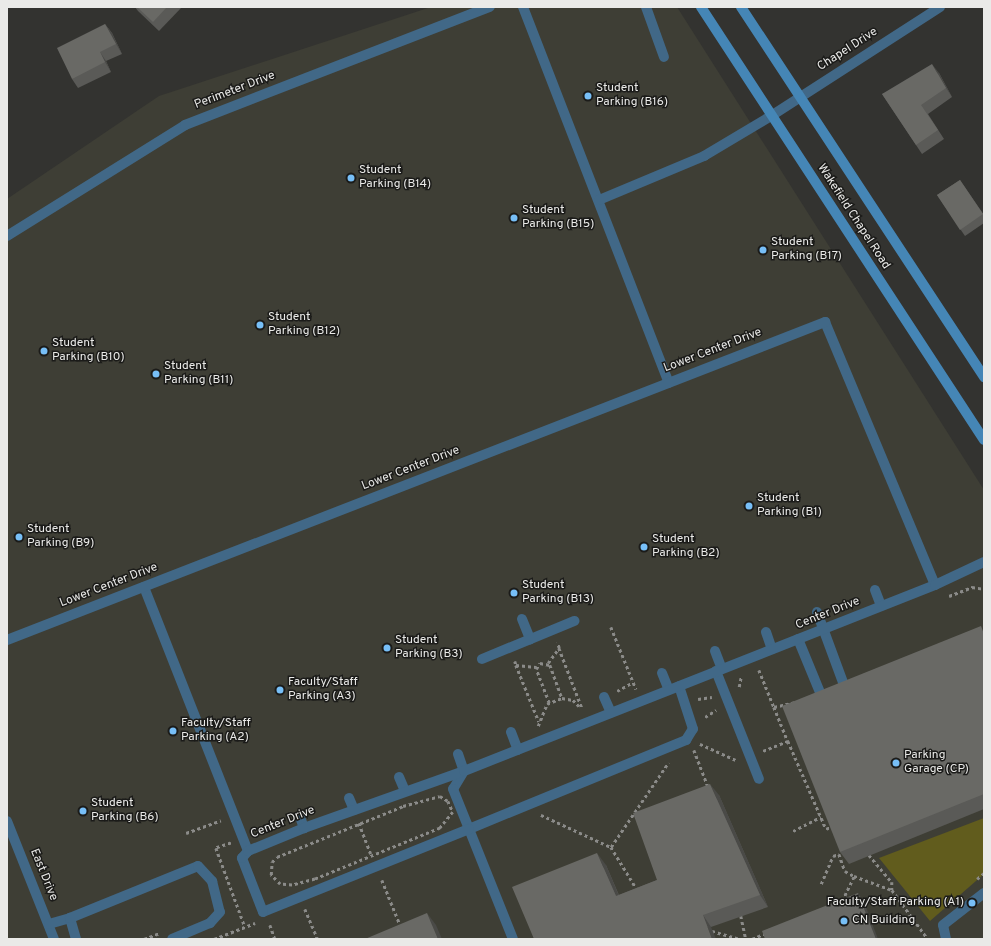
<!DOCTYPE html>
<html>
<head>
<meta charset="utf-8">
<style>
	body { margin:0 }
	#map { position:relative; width:991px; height:946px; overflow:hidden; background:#333330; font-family:Overpass,sans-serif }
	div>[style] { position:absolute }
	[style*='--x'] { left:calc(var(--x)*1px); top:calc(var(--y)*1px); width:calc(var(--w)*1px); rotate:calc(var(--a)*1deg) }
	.built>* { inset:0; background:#3e3e35 }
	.green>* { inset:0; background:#615c1d }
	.path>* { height:2.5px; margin-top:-1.25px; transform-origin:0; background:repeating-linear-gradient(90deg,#8b8b89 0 3px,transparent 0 6px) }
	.lane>* { height:10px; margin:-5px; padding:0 5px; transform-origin:5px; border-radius:5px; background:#416887 }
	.street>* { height:10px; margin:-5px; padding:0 5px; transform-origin:5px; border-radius:5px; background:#416887 }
	.secondary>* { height:10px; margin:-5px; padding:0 5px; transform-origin:5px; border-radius:5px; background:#4586b6 }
	.wall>* { inset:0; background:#5a5a57 }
	.shaded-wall>* { inset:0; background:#4a4a47 }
	.building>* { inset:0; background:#696965 }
	.dots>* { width:11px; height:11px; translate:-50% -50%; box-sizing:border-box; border:2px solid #1b1b19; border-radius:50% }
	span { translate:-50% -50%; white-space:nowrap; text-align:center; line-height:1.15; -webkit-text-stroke:3px #1b1b19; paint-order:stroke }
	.street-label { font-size:12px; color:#eaeae8 }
	.poi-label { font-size:12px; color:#eaeae8 }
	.left { translate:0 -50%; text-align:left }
	.right { translate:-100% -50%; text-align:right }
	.frame { position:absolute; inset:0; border:8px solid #eaeae8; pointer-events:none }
</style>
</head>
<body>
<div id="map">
	<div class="built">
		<i style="clip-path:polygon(431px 7px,677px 7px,984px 490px,984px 939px,7px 939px,7px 199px,159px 96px)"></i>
	</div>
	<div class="green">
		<i style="clip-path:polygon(984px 818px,984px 874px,930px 921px,879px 858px)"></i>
	</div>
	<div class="path">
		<i style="--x:949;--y:596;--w:25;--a:-21"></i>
		<i style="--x:972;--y:587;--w:12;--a:9"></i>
		<i style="--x:611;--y:627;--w:67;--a:68"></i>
		<i style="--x:559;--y:648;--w:64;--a:69"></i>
		<i style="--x:515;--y:661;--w:4;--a:76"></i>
		<i style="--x:516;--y:665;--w:20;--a:6"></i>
		<i style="--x:548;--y:663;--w:19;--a:-54"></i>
		<i style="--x:559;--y:648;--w:6;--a:-108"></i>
		<i style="--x:516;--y:665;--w:61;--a:68"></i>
		<i style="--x:759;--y:670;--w:40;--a:68"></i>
		<i style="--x:774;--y:707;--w:26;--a:-13"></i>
		<i style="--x:739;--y:687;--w:10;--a:-79"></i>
		<i style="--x:617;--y:691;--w:18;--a:-29"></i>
		<i style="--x:698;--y:699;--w:14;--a:-8"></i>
		<i style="--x:549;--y:703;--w:36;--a:-111"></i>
		<i style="--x:536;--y:669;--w:7;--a:-56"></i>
		<i style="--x:540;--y:663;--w:10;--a:11"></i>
		<i style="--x:550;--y:665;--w:35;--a:70"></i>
		<i style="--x:774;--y:707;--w:37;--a:68"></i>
		<i style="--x:705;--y:717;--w:13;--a:-32"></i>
		<i style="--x:538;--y:726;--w:24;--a:-68"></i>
		<i style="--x:547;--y:704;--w:16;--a:-22"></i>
		<i style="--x:562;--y:698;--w:11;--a:10"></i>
		<i style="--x:573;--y:700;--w:11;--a:45"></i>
		<i style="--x:700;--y:744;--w:39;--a:24"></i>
		<i style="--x:694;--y:750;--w:39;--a:69"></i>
		<i style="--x:763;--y:751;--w:27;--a:-22"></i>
		<i style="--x:788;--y:741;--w:96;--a:66.6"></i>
		<i style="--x:826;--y:829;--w:8;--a:-23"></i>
		<i style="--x:440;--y:796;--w:9;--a:32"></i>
		<i style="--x:448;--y:801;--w:12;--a:66"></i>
		<i style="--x:453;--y:812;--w:21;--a:129"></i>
		<i style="--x:440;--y:828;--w:135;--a:157.8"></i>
		<i style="--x:315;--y:879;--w:24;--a:165"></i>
		<i style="--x:292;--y:885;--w:12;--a:-175"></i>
		<i style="--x:280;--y:884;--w:13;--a:-135"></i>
		<i style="--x:271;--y:875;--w:13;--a:-86"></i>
		<i style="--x:272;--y:862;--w:7;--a:-45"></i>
		<i style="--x:277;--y:857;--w:136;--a:-22"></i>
		<i style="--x:403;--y:806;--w:38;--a:-15"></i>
		<i style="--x:541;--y:815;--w:77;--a:24.6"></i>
		<i style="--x:611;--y:847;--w:102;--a:-55.8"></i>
		<i style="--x:359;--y:823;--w:33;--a:69"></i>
		<i style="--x:793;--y:831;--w:31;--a:-27"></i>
		<i style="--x:186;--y:833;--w:37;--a:-20"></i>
		<i style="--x:231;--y:843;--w:16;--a:162"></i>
		<i style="--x:216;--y:848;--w:84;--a:69.8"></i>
		<i style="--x:611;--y:847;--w:52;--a:58.5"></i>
		<i style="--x:869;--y:855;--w:35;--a:50"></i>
		<i style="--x:892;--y:882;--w:8;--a:90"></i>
		<i style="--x:977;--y:879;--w:9;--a:-41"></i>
		<i style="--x:382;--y:880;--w:51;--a:68"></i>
		<i style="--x:821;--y:884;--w:30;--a:-67"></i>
		<i style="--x:833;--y:856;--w:6;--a:-18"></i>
		<i style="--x:839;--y:854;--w:18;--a:71"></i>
		<i style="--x:845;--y:871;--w:10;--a:29"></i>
		<i style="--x:842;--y:901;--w:28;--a:-64"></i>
		<i style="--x:854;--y:876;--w:40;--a:20.2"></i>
		<i style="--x:892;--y:890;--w:61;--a:53.7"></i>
		<i style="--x:305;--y:909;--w:33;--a:67"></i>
		<i style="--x:741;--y:916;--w:24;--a:78"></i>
		<i style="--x:270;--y:925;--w:15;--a:70"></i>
		<i style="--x:712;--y:931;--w:29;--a:16"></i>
		<i style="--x:144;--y:939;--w:17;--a:-21"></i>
		<i style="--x:214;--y:939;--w:44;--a:-21.3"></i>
		<i style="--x:752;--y:939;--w:15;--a:-23"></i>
	</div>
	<div class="lane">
		<i style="--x:523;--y:7;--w:403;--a:68.8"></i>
		<i style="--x:599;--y:200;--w:114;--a:-22.7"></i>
		<i style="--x:704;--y:156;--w:78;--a:-30.8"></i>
		<i style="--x:825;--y:322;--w:285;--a:67.3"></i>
		<i style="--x:144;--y:587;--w:284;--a:68.5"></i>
		<i style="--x:875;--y:590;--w:17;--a:69"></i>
		<i style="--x:817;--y:612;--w:86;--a:69.7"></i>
		<i style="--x:522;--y:619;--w:22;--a:68"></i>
		<i style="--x:766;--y:632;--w:18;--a:71"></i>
		<i style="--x:798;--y:639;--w:68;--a:67.6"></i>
		<i style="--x:715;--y:651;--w:19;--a:69"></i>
		<i style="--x:482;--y:659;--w:100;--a:-22.4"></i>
		<i style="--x:716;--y:671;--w:116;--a:68.3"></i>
		<i style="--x:662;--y:673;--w:18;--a:68"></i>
		<i style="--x:604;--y:697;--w:17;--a:66"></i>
		<i style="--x:511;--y:732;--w:19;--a:69"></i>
		<i style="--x:458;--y:754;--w:18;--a:71"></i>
		<i style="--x:399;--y:777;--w:15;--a:67"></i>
		<i style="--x:349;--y:798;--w:13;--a:67"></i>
		<i style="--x:300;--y:817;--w:12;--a:70"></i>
		<i style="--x:469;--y:829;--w:118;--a:68.2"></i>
		<i style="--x:946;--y:939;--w:14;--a:-102"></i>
		<i style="--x:943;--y:925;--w:52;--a:-38"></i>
	</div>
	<div class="street">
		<i style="--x:646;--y:7;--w:53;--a:70.2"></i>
		<i style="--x:771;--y:116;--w:201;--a:-32.8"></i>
		<i style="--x:7;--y:236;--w:210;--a:-31.9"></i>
		<i style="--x:185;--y:125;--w:327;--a:-21.2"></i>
		<i style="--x:7;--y:640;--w:878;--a:-21.24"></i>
		<i style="--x:464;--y:771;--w:21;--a:121"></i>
		<i style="--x:453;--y:789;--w:43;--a:68.2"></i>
		<i style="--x:469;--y:829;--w:235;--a:-22.3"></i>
		<i style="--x:686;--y:740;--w:13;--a:-58"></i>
		<i style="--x:693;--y:729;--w:45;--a:-108"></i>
		<i style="--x:7;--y:821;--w:127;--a:68.3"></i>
		<i style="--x:469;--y:829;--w:222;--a:158.1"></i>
		<i style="--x:263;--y:912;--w:58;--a:-111.3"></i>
		<i style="--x:242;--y:858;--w:9;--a:-49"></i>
		<i style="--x:248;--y:851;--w:61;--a:-22.3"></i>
		<i style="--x:304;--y:828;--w:170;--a:-19.6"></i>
		<i style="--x:464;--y:771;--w:506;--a:-21.55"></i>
		<i style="--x:935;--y:585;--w:54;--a:-25.1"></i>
		<i style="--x:49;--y:924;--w:22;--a:-16"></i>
		<i style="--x:76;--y:939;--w:22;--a:-106"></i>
		<i style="--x:70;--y:918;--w:138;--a:-22.1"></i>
		<i style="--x:198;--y:866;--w:21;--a:47"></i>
		<i style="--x:212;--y:881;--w:32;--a:76"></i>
		<i style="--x:220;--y:912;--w:15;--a:132"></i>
		<i style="--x:210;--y:923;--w:41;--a:157.2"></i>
	</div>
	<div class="secondary">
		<i style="--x:701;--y:7;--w:517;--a:56.83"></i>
		<i style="--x:741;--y:7;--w:443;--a:56.7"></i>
	</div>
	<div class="wall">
		<i style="clip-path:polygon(135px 7px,182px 7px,159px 31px,138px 11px)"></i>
		<i style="clip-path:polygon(105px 24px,112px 33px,122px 54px,106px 61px,111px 72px,78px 88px,72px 79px)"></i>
		<i style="clip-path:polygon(939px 73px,952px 97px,928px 114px,944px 139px,922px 154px,882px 94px)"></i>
		<i style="clip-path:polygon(960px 180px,984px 215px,984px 223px,965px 236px,937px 195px)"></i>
		<i style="clip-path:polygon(984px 630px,984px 809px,849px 864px,840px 852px)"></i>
		<i style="clip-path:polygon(719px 795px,768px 907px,711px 927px,534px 939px,606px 865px,619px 895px,657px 880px)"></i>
	</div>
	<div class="shaded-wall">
		<i style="clip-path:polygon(105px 24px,112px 33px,122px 54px,116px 44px)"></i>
		<i style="clip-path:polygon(100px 52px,106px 61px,111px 72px,105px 62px)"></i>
		<i style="clip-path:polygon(932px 64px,939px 73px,952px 97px,946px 88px)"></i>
		<i style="clip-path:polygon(710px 784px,719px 795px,768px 907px,760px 895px)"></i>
		<i style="clip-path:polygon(597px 853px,606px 865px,624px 908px,616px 896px)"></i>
		<i style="clip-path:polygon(858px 893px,864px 902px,878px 939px,876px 939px)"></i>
		<i style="clip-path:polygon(427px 913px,436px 925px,442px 939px,438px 939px)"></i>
		<i style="clip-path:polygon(703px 915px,711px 927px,716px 939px,712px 939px)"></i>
	</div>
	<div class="building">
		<i style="clip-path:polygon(137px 7px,167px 7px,153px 22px)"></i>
		<i style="clip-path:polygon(105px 24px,116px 44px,100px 52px,105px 62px,72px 79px,57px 48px)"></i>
		<i style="clip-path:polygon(932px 64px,946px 88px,921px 105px,938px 130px,916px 145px,882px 94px)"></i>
		<i style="clip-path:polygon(960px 180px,983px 214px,960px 230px,937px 195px)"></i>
		<i style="clip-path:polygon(981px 626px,984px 634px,984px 794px,840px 852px,782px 706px)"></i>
		<i style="clip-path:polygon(710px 784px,760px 895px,703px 915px,712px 939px,534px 939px,512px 887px,597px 853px,616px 896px,657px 880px,633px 813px)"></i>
		<i style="clip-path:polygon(858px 893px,876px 939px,765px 939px,762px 931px)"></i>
		<i style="clip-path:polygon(427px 913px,438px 939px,365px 939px)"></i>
	</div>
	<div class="dots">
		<i style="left:588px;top:96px;background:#77bff7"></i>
		<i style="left:351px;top:178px;background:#77bff7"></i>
		<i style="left:514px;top:218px;background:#77bff7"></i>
		<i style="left:763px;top:250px;background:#77bff7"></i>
		<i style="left:260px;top:325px;background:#77bff7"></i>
		<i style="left:44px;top:351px;background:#77bff7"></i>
		<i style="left:156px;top:374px;background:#77bff7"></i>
		<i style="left:749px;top:506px;background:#77bff7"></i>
		<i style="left:19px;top:537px;background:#77bff7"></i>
		<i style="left:644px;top:547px;background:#77bff7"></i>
		<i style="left:514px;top:593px;background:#77bff7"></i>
		<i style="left:387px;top:648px;background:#77bff7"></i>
		<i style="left:280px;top:690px;background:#77bff7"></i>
		<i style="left:173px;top:731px;background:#77bff7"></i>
		<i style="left:896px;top:763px;background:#77bff7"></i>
		<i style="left:83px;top:811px;background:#77bff7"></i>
		<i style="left:972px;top:903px;background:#77bff7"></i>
		<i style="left:844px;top:921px;background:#77bff7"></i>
	</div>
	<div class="street-label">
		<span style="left:848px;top:50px;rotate:-33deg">Chapel Drive</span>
		<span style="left:235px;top:91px;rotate:-21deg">Perimeter Drive</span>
		<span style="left:853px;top:217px;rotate:57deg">Wakefield Chapel Road</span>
		<span style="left:713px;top:351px;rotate:-21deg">Lower Center Drive</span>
		<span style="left:411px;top:469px;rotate:-21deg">Lower Center Drive</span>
		<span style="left:109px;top:586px;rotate:-21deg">Lower Center Drive</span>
		<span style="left:828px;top:614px;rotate:-22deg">Center Drive</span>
		<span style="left:283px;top:823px;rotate:-22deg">Center Drive</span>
		<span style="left:43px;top:875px;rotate:68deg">East Drive</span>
	</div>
	<div class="poi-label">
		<span class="left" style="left:596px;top:96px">Student<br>Parking (B16)</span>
		<span class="left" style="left:359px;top:178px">Student<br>Parking (B14)</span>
		<span class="left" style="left:522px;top:218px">Student<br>Parking (B15)</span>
		<span class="left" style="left:771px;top:250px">Student<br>Parking (B17)</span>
		<span class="left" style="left:268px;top:325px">Student<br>Parking (B12)</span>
		<span class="left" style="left:52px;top:351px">Student<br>Parking (B10)</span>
		<span class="left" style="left:164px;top:374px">Student<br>Parking (B11)</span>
		<span class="left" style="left:757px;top:506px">Student<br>Parking (B1)</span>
		<span class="left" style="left:27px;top:537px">Student<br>Parking (B9)</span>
		<span class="left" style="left:652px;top:547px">Student<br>Parking (B2)</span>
		<span class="left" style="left:522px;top:593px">Student<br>Parking (B13)</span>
		<span class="left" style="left:395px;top:648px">Student<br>Parking (B3)</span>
		<span class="left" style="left:288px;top:690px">Faculty/Staff<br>Parking (A3)</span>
		<span class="left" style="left:181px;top:731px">Faculty/Staff<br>Parking (A2)</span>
		<span class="left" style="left:904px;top:763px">Parking<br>Garage (CP)</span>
		<span class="left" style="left:91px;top:811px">Student<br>Parking (B6)</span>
		<span class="right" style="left:964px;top:903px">Faculty/Staff Parking (A1)</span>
		<span class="left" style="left:852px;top:921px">CN Building</span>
	</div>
	<div class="frame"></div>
</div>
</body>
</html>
